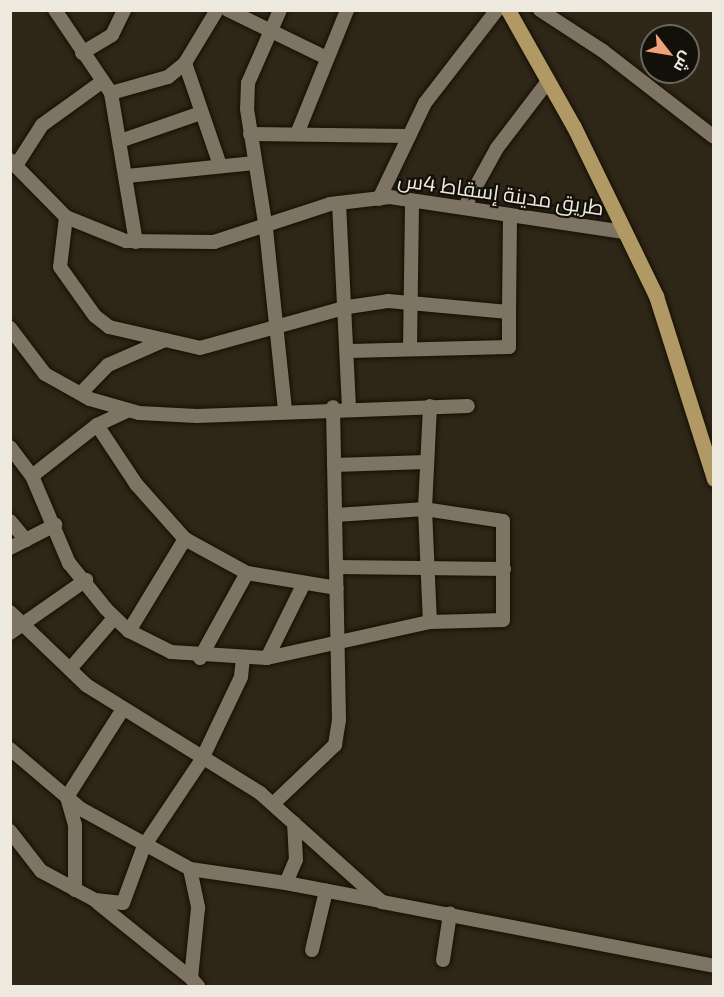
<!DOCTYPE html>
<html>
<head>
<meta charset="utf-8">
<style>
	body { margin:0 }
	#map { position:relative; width:724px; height:997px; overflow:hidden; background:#2e2617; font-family:"Exo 2",Cairo,sans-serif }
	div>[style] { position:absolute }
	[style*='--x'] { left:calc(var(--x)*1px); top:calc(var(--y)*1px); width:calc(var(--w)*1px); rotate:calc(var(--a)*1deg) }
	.roads { filter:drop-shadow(0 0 2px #160f03) drop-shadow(0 0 2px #160f03) }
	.minor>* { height:14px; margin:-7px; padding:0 7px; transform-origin:7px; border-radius:7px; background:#7e7463 }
	.major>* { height:15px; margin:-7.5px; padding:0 7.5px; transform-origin:7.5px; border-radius:7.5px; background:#b09965 }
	span { translate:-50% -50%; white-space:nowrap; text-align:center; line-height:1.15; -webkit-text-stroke:4.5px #130f09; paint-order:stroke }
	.street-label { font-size:21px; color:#eee9df }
	.frame { position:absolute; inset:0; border:12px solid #eee9df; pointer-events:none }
	.north { position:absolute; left:640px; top:24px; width:60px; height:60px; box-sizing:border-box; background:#130f09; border:2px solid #6b665f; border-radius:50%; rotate:121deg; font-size:16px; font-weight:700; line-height:24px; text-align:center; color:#eee9df }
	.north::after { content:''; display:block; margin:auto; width:21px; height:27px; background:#f0a27a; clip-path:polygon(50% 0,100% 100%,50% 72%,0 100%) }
</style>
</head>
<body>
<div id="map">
	<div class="roads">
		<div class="minor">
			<i style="--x:55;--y:10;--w:100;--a:56"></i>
			<i style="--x:111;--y:93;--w:151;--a:80.5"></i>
			<i style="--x:228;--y:10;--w:108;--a:25.9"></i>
			<i style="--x:280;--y:10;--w:80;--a:113.7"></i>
			<i style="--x:248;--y:83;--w:26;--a:92"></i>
			<i style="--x:247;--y:109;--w:121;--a:81"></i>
			<i style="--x:266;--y:229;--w:182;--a:84"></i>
			<i style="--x:540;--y:10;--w:75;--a:33.1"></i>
			<i style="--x:603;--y:51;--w:140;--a:37.8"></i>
			<i style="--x:82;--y:53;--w:35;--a:-31"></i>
			<i style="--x:112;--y:35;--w:28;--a:-64"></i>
			<i style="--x:185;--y:63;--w:108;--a:71.1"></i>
			<i style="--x:111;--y:93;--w:59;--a:-15.7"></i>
			<i style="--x:168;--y:77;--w:22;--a:-39"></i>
			<i style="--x:185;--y:63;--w:62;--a:-58.9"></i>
			<i style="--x:250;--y:134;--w:159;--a:0.7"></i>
			<i style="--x:297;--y:134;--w:134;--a:-68"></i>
			<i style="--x:120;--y:141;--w:86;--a:-19.1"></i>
			<i style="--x:10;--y:160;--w:80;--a:45.5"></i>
			<i style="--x:66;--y:217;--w:65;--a:21.8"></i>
			<i style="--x:126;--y:241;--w:88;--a:0.7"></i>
			<i style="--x:214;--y:242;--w:122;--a:-18.1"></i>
			<i style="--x:330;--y:204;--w:60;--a:-6.7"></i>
			<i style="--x:390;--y:197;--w:238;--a:8.5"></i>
			<i style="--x:17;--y:164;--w:46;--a:-57.3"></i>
			<i style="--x:42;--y:125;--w:75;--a:-35.8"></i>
			<i style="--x:127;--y:176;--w:128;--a:-5.8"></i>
			<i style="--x:379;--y:199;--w:106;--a:-64.4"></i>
			<i style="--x:425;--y:103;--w:118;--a:-52.3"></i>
			<i style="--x:339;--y:203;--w:204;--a:87.2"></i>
			<i style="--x:464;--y:208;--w:68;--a:-61.2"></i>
			<i style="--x:497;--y:148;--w:84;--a:-52.7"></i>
			<i style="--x:66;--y:217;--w:50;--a:96.8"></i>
			<i style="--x:60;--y:267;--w:60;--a:54.5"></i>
			<i style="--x:95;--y:316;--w:18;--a:38"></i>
			<i style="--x:109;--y:327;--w:93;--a:13"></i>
			<i style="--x:200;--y:348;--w:154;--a:-15.5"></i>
			<i style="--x:348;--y:307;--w:40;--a:-8.5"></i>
			<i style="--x:388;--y:301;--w:121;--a:5.2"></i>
			<i style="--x:509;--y:312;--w:95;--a:-89.4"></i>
			<i style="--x:10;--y:328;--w:58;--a:52.7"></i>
			<i style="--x:45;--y:374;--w:51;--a:29.1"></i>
			<i style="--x:90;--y:399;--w:51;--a:15.9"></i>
			<i style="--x:139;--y:413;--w:58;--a:3"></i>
			<i style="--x:197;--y:416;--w:271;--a:-2.1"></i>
			<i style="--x:410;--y:349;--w:148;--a:-89.2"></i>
			<i style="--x:349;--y:351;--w:160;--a:-1.4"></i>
			<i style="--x:509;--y:347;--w:35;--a:-90"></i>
			<i style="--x:81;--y:393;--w:39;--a:-46"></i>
			<i style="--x:108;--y:365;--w:62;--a:-23.7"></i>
			<i style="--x:430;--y:406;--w:103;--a:92.8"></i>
			<i style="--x:425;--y:509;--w:113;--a:87.5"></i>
			<i style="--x:97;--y:425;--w:71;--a:56.5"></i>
			<i style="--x:136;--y:484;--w:74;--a:48.3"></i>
			<i style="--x:185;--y:539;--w:71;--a:28.7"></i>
			<i style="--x:247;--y:573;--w:91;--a:9.5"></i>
			<i style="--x:10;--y:447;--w:36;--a:53"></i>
			<i style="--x:32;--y:476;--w:95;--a:67"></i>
			<i style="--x:69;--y:563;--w:59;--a:51.2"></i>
			<i style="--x:106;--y:609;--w:32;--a:44"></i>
			<i style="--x:129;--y:631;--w:47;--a:26.6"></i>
			<i style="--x:171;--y:652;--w:96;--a:3.6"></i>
			<i style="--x:267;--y:658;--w:167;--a:-12.5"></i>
			<i style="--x:430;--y:622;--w:73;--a:-1.6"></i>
			<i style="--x:503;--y:620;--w:99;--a:-90"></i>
			<i style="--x:503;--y:521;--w:79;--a:-171.3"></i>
			<i style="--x:425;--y:509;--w:89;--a:176.1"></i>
			<i style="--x:334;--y:465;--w:93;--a:-1.8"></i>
			<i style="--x:32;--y:476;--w:83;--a:-38.1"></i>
			<i style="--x:97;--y:425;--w:35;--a:-25"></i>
			<i style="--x:10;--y:521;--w:25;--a:50"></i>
			<i style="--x:10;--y:548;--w:51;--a:-27.1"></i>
			<i style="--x:337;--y:567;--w:167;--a:0.7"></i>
			<i style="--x:10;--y:612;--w:105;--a:43.8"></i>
			<i style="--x:86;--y:685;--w:205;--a:31.8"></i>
			<i style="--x:260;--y:793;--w:164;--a:41.8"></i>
			<i style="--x:382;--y:902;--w:338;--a:10.9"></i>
			<i style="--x:129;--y:631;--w:108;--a:-58.7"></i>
			<i style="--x:10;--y:633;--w:93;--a:-34.9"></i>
			<i style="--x:200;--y:658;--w:97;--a:-61.1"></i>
			<i style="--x:267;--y:658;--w:81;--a:-63.7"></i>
			<i style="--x:70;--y:669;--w:67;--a:-49.2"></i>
			<i style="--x:10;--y:749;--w:93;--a:40.2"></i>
			<i style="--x:81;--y:809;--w:124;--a:28.8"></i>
			<i style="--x:190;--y:869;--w:97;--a:8.3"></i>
			<i style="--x:286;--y:883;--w:25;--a:-67"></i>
			<i style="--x:296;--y:860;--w:37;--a:-93"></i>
			<i style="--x:273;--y:804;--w:86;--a:-43.6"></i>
			<i style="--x:335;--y:745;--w:25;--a:-81"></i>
			<i style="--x:339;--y:720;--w:313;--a:-91.1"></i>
			<i style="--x:10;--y:831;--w:51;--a:52.2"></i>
			<i style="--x:41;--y:871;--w:61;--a:28.2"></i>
			<i style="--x:95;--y:900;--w:28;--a:6"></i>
			<i style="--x:123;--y:903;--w:61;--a:-69.8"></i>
			<i style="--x:144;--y:846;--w:102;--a:-56.2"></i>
			<i style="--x:201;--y:761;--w:93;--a:-64.5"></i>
			<i style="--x:241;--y:677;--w:19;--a:-84"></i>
			<i style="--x:190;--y:869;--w:40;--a:78"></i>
			<i style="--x:198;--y:908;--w:70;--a:95.7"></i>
			<i style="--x:191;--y:978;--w:11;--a:49"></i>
			<i style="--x:286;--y:883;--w:97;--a:10.7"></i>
			<i style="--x:75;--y:890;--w:65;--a:-90"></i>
			<i style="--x:75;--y:825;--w:29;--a:-106"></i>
			<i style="--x:67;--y:797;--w:104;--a:-57.5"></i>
			<i style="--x:98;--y:903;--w:119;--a:38.9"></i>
			<i style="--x:312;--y:950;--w:61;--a:-76.7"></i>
			<i style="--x:443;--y:960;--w:47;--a:-81.3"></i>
		</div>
		<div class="major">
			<i style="--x:508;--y:10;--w:134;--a:60.6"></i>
			<i style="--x:574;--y:127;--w:188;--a:64.1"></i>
			<i style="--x:656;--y:296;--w:192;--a:72.4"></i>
		</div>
	</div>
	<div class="street-label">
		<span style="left:501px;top:193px;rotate:8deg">طريق مدينة إسقاط 4س</span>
	</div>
	<div class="frame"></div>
	<div class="north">ش</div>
</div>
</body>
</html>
